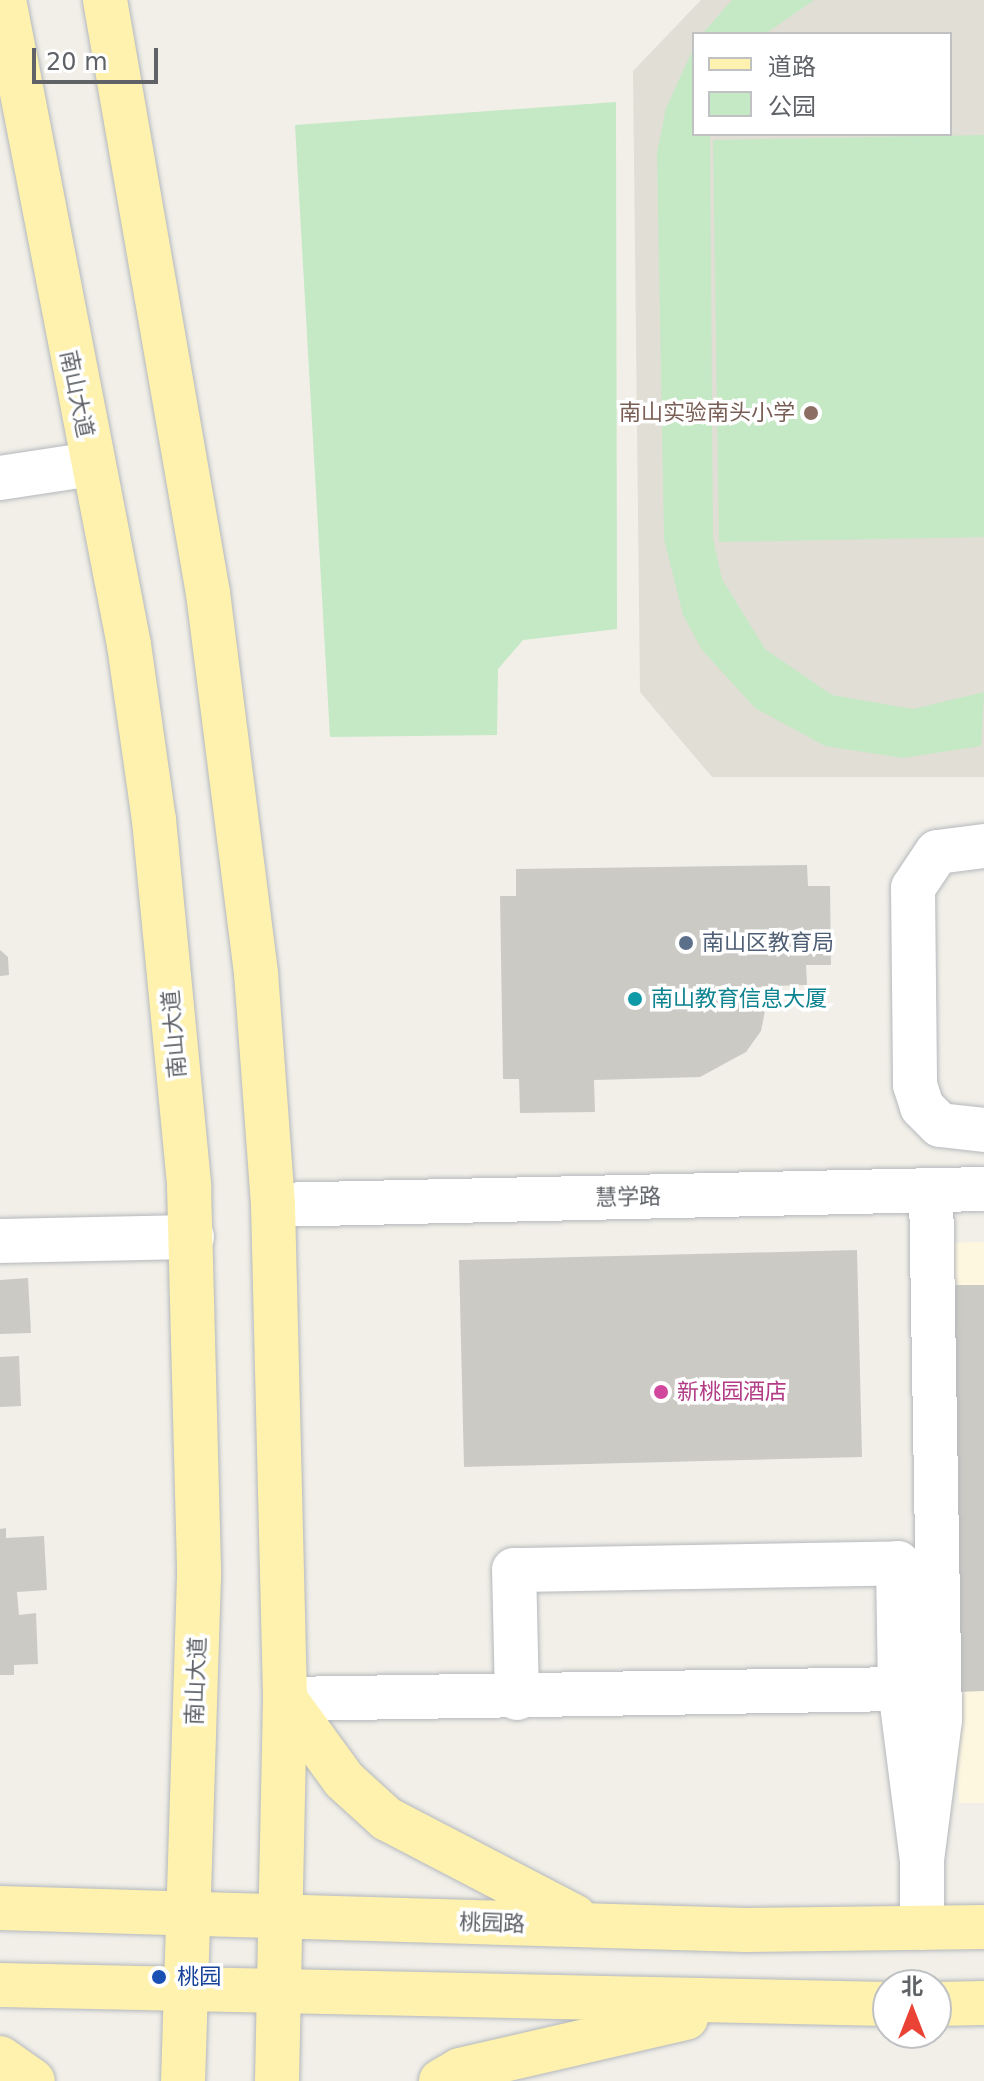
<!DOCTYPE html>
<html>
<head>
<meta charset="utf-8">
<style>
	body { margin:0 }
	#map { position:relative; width:984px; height:2081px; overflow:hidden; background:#f1efe8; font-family:"DejaVu Sans","Noto Sans SC",sans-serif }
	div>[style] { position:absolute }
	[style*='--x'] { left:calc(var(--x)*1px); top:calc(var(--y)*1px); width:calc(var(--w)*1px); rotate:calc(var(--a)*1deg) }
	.commercial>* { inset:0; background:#fef7e0 }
	.education>* { inset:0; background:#e1ded6 }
	.green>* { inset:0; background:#c5e8c5 }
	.building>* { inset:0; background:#cccac5 }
	.roads { filter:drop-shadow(0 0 2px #b5b8bc) drop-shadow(0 0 2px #b5b8bc) }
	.minor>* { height:44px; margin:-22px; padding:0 22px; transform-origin:22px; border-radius:22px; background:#fff }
	.major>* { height:44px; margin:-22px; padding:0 22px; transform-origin:22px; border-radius:22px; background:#fff2af }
	.dots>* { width:22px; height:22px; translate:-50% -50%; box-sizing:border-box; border:4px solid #fff; border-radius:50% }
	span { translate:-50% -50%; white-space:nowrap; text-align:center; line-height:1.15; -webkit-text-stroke:7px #fff; paint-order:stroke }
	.street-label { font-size:22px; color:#5f6368 }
	.education-label { font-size:22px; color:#785e54 }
	.right { translate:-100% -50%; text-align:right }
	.service-label { font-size:22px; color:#4e5e75 }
	.left { translate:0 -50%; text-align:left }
	.culture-label { font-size:22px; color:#0d838f }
	.hotel-label { font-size:22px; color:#b23c85 }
	.transit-label { font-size:22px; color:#164399 }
	.legend { position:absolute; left:692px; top:32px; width:260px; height:104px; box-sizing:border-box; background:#fff; border:2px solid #bfc1c3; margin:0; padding:10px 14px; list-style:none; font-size:24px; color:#5f6368 }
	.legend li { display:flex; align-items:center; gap:16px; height:40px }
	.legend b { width:40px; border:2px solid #bfc1c3 }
	.north { position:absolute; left:872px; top:1969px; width:80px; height:80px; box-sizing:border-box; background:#fff; border:2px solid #bfc1c3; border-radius:50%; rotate:0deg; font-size:22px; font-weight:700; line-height:32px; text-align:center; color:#5f6368 }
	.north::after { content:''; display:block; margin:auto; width:28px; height:36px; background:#ea4335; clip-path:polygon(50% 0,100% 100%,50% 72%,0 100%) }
	.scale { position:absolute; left:32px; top:48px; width:126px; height:36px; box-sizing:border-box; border:4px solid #5f6368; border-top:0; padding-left:10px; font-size:24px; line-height:28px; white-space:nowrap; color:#5f6368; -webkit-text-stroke:6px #fff; paint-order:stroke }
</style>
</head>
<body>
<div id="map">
	<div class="commercial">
		<i style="clip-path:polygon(984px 1242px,984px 1803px,959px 1803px,947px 1243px)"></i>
	</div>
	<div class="education">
		<i style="clip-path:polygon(evenodd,701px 0,984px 0,984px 777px,712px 777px,640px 692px,633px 71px,701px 0,694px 34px,950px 34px,950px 134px,694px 134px,694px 34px)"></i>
	</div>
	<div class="green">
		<i style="clip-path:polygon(732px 0,814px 0,765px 34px,702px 34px)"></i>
		<i style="clip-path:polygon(694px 47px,694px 134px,710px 134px,713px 538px,722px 579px,765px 649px,832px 695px,913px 709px,984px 692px,981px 746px,903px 758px,825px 746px,755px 708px,702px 650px,683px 615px,664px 539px,657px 153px,666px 108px)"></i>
		<i style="clip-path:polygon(616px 102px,617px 629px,523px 640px,498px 669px,497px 735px,330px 737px,295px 125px)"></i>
		<i style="clip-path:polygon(984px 135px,984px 537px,719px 542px,713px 140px)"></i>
	</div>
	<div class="building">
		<i style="clip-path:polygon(807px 865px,808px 886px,830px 886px,831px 965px,806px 965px,807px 985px,770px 986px,761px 1031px,746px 1052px,700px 1077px,594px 1080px,595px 1112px,520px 1113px,519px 1079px,503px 1079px,500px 896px,516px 896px,516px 869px)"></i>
		<i style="clip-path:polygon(0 950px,8px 957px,9px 975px,0 976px)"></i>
		<i style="clip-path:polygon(857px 1250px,862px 1457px,464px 1467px,459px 1260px)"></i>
		<i style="clip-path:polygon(28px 1278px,31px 1333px,0 1334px,0 1280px)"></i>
		<i style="clip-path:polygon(951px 1285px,984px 1285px,984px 1691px,959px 1692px)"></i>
		<i style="clip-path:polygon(19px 1356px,21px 1406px,0 1407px,0 1357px)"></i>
		<i style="clip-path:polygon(6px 1528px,6px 1538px,44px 1536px,47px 1590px,17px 1592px,19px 1615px,36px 1613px,38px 1664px,14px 1665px,14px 1675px,0 1675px,0 1529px)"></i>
	</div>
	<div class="roads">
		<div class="minor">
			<i style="--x:0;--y:478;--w:93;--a:-8.7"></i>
			<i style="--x:984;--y:846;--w:47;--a:172.7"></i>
			<i style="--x:937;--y:852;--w:43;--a:123.7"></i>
			<i style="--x:913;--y:888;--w:197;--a:89.4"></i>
			<i style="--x:915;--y:1085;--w:23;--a:72"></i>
			<i style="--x:922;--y:1107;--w:25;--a:45"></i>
			<i style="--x:940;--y:1125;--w:44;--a:6.5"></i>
			<i style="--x:273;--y:1205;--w:711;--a:-1.29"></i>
			<i style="--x:0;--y:1241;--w:192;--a:-1.2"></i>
			<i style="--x:517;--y:1698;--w:128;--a:-91.3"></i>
			<i style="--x:514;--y:1570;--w:384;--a:-1"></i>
			<i style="--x:898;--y:1563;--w:126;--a:89.1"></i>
			<i style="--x:285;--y:1699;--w:615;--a:-0.93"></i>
			<i style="--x:900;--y:1689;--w:172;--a:82.7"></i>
			<i style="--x:922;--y:1928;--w:68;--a:-90"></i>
			<i style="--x:922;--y:1860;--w:141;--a:-82.7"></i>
			<i style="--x:940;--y:1720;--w:529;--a:-90.97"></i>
		</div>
		<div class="major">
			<i style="--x:4;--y:0;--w:657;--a:79.03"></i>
			<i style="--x:129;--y:645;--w:177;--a:81.9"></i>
			<i style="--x:154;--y:820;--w:368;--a:84.5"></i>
			<i style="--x:189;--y:1186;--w:390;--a:88.5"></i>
			<i style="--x:199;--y:1576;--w:505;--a:91.81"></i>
			<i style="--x:105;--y:0;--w:602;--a:80.15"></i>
			<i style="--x:208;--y:593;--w:383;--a:82.8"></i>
			<i style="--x:256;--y:973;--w:233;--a:85.8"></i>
			<i style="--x:273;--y:1205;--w:494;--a:88.6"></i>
			<i style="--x:285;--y:1699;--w:382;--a:91.2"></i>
			<i style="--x:285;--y:1699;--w:100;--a:53.9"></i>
			<i style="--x:344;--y:1780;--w:58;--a:42.2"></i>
			<i style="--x:387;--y:1819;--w:212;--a:27.5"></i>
			<i style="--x:0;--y:1908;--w:746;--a:1.69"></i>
			<i style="--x:746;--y:1930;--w:238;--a:-0.7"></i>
			<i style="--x:0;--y:1985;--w:888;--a:1.23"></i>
			<i style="--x:936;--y:2004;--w:48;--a:-1.2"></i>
			<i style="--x:0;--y:2058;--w:40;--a:34.9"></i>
			<i style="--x:441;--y:2081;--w:22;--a:-30"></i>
			<i style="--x:460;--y:2070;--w:232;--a:-13"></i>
		</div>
	</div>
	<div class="dots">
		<i style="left:811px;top:413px;background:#8d6e63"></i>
		<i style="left:686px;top:943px;background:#5c6f8a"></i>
		<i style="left:635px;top:999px;background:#0f9aa8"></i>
		<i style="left:661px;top:1392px;background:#d1479c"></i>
		<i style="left:159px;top:1977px;background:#1a4fb4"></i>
	</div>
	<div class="street-label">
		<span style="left:77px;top:394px;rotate:78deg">南山大道</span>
		<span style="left:174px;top:1034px;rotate:-95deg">南山大道</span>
		<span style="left:628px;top:1197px;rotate:-1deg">慧学路</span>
		<span style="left:196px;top:1681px;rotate:-88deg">南山大道</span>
		<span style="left:492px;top:1923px;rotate:2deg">桃园路</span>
	</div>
	<div class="education-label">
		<span class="right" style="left:795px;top:413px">南山实验南头小学</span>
	</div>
	<div class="service-label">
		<span class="left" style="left:702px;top:943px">南山区教育局</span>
	</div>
	<div class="culture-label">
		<span class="left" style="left:651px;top:999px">南山教育信息大厦</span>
	</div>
	<div class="hotel-label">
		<span class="left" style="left:677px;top:1392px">新桃园酒店</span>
	</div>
	<div class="transit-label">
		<span class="left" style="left:177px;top:1977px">桃园</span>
	</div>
	<ul class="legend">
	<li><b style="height:10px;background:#fff2af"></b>道路</li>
	<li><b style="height:22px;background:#c5e8c5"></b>公园</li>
	</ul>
	<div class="north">北</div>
	<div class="scale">20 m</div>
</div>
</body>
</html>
